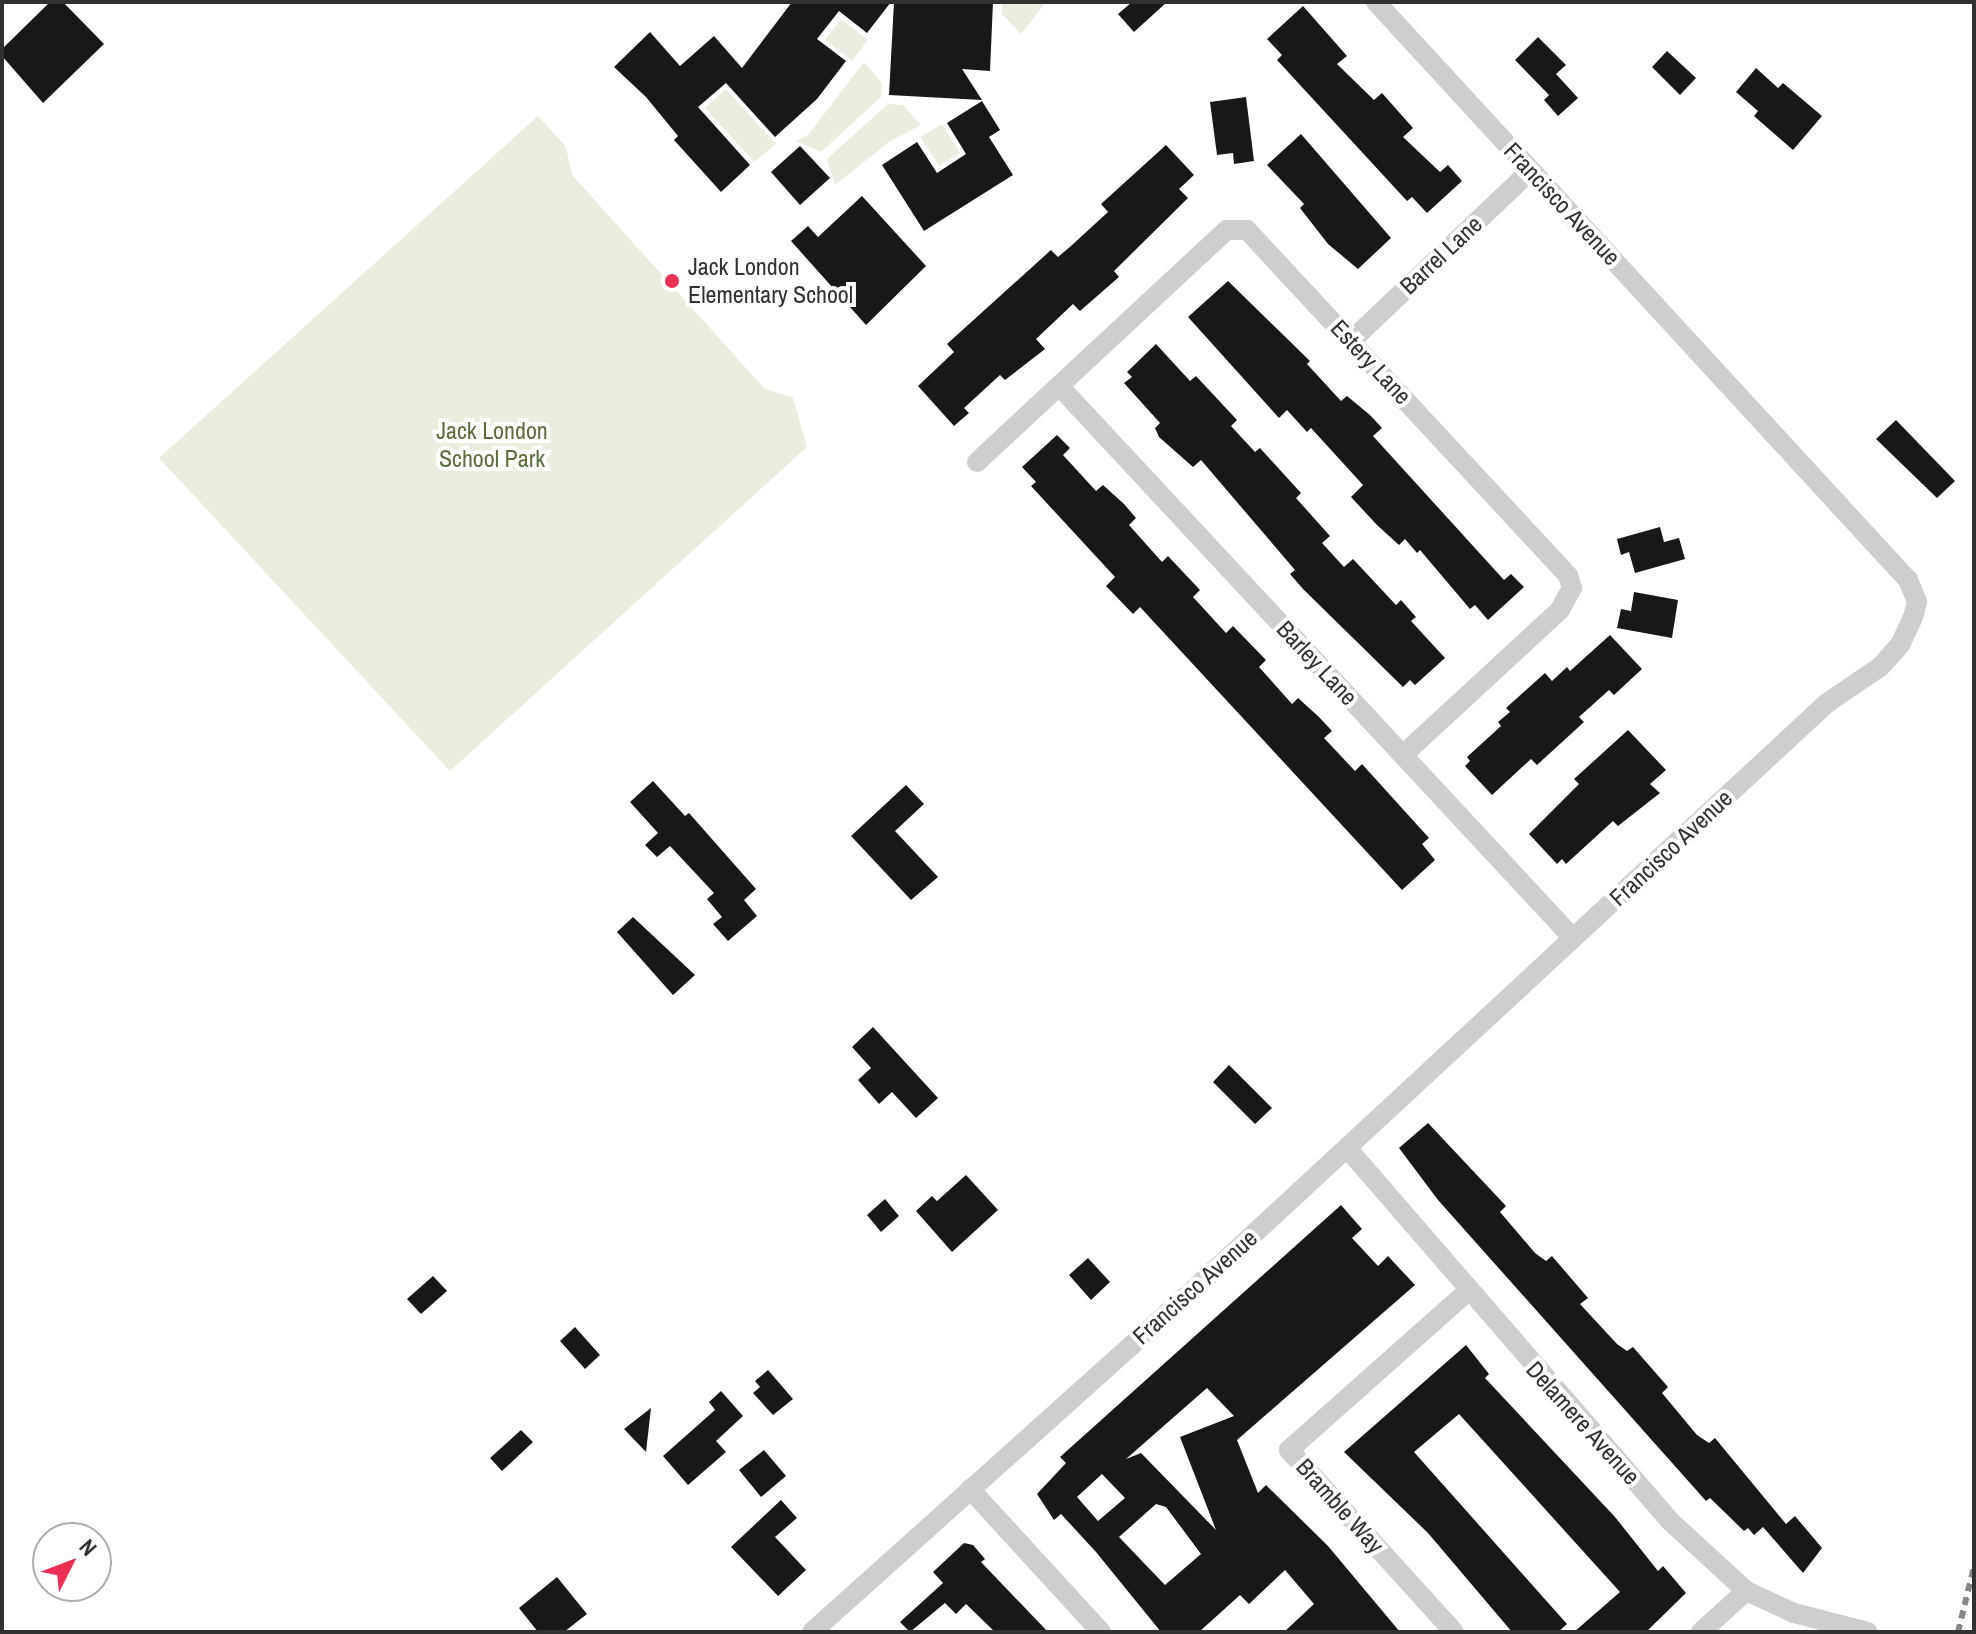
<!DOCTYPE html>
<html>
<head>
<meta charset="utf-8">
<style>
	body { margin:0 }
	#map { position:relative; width:1976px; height:1634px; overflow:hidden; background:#fff; font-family:"Archivo Narrow",sans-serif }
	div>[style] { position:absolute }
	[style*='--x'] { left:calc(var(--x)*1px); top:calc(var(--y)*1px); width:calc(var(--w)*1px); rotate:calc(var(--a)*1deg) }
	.green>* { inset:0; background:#e9eedf }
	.building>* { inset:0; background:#181818 }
	.street>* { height:20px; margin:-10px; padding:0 10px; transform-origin:10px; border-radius:10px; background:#cecece }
	.rail>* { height:6px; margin-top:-3px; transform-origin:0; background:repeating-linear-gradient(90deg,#868686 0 8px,transparent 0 14px) }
	.dots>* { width:22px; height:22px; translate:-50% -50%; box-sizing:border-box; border:4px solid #fff; border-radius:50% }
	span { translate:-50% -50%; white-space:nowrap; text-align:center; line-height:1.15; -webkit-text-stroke:8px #fff; paint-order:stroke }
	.street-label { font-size:24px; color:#313131 }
	.poi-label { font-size:24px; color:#313131 }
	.left { translate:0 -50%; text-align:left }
	.park-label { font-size:24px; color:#5a6f3c }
	.frame { position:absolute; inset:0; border:4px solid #313131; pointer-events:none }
	.north { position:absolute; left:32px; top:1522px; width:80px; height:80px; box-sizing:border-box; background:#fff; border:2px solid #adadad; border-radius:50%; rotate:48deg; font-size:22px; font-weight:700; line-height:32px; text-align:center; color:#313131 }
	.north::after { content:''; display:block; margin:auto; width:28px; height:36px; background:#eb3053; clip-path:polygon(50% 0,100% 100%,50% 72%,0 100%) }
</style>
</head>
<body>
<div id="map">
	<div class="green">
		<i style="clip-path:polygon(1002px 2px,1046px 2px,1021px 34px,1002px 14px)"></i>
		<i style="clip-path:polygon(841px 19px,868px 40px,852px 61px,825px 40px)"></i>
		<i style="clip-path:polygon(864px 62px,882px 83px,881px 97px,821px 152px,796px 141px,808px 135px)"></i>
		<i style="clip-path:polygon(726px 89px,776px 144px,754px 162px,705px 108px)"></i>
		<i style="clip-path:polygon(888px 104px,903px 105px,921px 125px,889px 142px,835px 185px,827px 159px)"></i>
		<i style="clip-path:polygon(538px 116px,566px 147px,572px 175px,764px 388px,793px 398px,807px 447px,450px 771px,159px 458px)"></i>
		<i style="clip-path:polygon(942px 124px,960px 153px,939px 166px,920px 137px)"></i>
	</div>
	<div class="building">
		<i style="clip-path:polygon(50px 2px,63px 2px,104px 44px,43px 103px,2px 56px,2px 49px)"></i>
		<i style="clip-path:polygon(792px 2px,891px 2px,867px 33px,839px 11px,817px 39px,846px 61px,817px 99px,775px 137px,726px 83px,698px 107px,750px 165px,721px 192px,674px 140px,678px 136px,646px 97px,614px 67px,650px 32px,680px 66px,714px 36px,742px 68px)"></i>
		<i style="clip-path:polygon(894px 2px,993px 2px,990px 71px,962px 69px,982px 100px,889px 95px)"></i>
		<i style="clip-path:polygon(1132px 2px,1167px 2px,1134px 32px,1118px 14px)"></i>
		<i style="clip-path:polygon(1303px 6px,1347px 56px,1337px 64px,1374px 100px,1382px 93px,1413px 128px,1403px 137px,1440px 172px,1448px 165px,1462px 181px,1427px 213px,1412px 197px,1407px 201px,1277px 60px,1282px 55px,1267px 39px)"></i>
		<i style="clip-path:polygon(1538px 37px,1566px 65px,1556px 74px,1578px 98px,1558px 116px,1544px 100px,1549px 95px,1515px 60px)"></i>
		<i style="clip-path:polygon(1667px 51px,1696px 78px,1680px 95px,1652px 67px)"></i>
		<i style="clip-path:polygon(1756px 68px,1778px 88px,1783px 83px,1822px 116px,1793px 150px,1754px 116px,1758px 111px,1736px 92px)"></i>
		<i style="clip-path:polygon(1246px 97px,1254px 161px,1234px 164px,1233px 153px,1217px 155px,1210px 102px)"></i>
		<i style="clip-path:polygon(982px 101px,1000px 130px,989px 137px,1013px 175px,924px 231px,882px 165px,917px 142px,937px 173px,966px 154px,947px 123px)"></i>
		<i style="clip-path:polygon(1301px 134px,1391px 238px,1358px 269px,1328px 244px,1300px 208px,1304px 204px,1267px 165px)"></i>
		<i style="clip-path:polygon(1166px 145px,1194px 175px,1179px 189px,1188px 198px,1114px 271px,1119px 277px,1080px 311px,1073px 304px,1036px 339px,1045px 349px,1005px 380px,1000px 375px,964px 408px,969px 413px,954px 426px,918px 386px,954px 352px,947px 344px,1051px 250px,1058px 257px,1071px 246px,1108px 212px,1101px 204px)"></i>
		<i style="clip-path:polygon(800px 146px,830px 178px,800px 205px,771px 172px)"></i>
		<i style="clip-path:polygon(862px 196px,926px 266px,866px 325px,791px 241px,808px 226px,818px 237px)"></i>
		<i style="clip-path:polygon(1228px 281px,1310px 361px,1307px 364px,1341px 401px,1347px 396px,1370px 415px,1382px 428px,1373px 436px,1504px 580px,1511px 574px,1524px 587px,1488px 620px,1475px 605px,1470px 609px,1420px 550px,1417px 553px,1405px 539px,1399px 545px,1377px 525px,1351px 497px,1363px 485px,1311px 428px,1307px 432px,1287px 410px,1279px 418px,1188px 317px)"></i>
		<i style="clip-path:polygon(1156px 344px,1190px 381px,1196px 376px,1237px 420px,1231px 426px,1255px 452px,1260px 448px,1301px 493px,1296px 498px,1330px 536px,1322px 543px,1344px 567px,1353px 559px,1396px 605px,1401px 600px,1416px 617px,1411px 621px,1445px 658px,1415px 685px,1410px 680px,1403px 687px,1303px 589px,1290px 574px,1295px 570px,1201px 460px,1193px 467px,1159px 437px,1155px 428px,1160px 423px,1124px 383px,1132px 377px,1127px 372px)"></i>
		<i style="clip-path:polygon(1896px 420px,1955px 481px,1937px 498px,1876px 439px)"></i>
		<i style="clip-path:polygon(1057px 435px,1070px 448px,1063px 455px,1096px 491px,1103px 485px,1124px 504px,1136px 518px,1129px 525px,1162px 562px,1168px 556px,1200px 590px,1193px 597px,1226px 633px,1233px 626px,1266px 660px,1259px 667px,1292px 704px,1298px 698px,1319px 717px,1332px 731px,1324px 738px,1355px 771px,1362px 764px,1429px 838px,1422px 844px,1435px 860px,1402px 890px,1140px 607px,1133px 614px,1106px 586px,1115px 577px,1031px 486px,1036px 482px,1022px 467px)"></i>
		<i style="clip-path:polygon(1660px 527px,1664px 542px,1679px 538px,1685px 559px,1635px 573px,1629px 552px,1621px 555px,1617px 539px)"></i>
		<i style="clip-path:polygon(1634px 592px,1678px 600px,1672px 638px,1617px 628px,1621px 609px,1631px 611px)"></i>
		<i style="clip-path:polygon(1610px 635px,1642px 669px,1614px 695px,1609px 690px,1579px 717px,1584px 722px,1537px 765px,1531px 759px,1492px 795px,1465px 766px,1470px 761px,1467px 757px,1501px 726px,1498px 722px,1510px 712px,1506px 708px,1545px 673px,1552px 681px,1567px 667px,1570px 671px)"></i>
		<i style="clip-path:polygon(1628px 730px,1666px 770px,1650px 784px,1660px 793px,1618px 826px,1613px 821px,1566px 864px,1562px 859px,1557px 864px,1529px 834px,1579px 784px,1574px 779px)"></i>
		<i style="clip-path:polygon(653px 781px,685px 816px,689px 813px,756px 889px,744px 900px,757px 916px,728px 941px,713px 924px,722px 917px,707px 899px,714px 893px,670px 846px,657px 857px,645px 845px,658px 833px,630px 802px)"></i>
		<i style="clip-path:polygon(906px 785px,924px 804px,895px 831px,938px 877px,911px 900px,851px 836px)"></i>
		<i style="clip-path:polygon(633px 917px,695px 975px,673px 995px,617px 932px)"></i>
		<i style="clip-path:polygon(873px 1027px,938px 1098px,916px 1118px,892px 1092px,879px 1104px,858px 1080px,871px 1068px,852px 1047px)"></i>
		<i style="clip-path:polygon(1229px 1065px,1272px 1108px,1255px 1124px,1213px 1082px)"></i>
		<i style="clip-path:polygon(1428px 1123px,1506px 1206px,1500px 1212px,1535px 1253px,1546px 1261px,1552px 1256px,1588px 1298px,1580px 1304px,1617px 1344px,1627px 1351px,1633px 1347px,1668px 1387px,1662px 1393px,1697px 1435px,1709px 1443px,1715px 1438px,1786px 1524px,1795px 1516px,1822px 1548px,1803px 1573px,1763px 1527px,1754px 1535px,1748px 1528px,1744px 1531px,1710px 1498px,1706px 1501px,1438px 1200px,1399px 1148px)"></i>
		<i style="clip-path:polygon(966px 1175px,998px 1210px,952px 1252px,916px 1211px,932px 1196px,937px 1201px)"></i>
		<i style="clip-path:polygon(885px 1199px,899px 1216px,881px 1232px,867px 1215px)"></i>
		<i style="clip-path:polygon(evenodd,1341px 1205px,1362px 1229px,1352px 1238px,1378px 1266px,1388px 1256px,1415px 1285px,1237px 1440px,1258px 1493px,1266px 1485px,1328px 1546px,1400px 1632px,1284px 1632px,1314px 1604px,1285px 1570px,1249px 1604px,1240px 1595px,1199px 1632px,1161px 1632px,1096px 1552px,1061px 1514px,1054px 1520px,1037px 1494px,1066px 1463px,1060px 1457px,1341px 1205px,1207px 1388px,1234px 1416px,1180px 1437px,1216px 1530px,1141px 1453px,1126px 1459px,1207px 1388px,1341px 1205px,1102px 1474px,1125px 1498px,1098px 1521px,1077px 1497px,1102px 1474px,1341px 1205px,1156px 1504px,1166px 1507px,1201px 1554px,1165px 1585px,1119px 1537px,1156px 1504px)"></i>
		<i style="clip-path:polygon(1088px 1258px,1110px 1282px,1091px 1300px,1069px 1275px)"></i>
		<i style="clip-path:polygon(433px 1276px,447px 1291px,421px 1314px,407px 1299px)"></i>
		<i style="clip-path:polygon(575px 1327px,600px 1355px,585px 1369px,560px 1341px)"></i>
		<i style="clip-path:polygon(1466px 1345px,1489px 1374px,1485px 1378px,1615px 1517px,1658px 1571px,1663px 1566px,1686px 1593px,1646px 1632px,1574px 1632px,1620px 1592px,1459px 1414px,1414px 1452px,1567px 1624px,1558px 1632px,1512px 1632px,1428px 1533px,1344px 1452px)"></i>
		<i style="clip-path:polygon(768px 1370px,793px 1399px,773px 1415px,753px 1393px,760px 1387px,755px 1381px)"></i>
		<i style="clip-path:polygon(721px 1391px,743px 1416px,716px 1441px,726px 1452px,688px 1485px,663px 1456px,715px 1410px,709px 1402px)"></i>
		<i style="clip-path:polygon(651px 1408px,646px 1452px,624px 1429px)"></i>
		<i style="clip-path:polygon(521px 1430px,533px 1442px,502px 1471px,490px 1458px)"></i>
		<i style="clip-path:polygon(764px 1450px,786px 1476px,761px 1497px,739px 1470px)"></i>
		<i style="clip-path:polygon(781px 1500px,797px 1518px,775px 1537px,806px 1570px,778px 1596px,731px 1547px)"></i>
		<i style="clip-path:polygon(964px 1543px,973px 1545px,985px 1559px,981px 1562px,1048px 1632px,995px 1632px,966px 1604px,956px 1614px,945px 1603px,910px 1632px,900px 1622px,943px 1583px,933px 1572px)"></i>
		<i style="clip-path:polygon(557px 1577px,587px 1614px,564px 1632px,538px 1632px,519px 1608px)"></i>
	</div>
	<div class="street">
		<i style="--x:1351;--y:341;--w:248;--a:-43.5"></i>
		<i style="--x:1061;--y:388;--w:751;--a:47.05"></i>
		<i style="--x:977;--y:462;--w:341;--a:-42.9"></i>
		<i style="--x:1227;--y:230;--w:20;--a:0"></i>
		<i style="--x:1247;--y:230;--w:472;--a:47.1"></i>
		<i style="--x:1568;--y:576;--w:13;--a:72"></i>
		<i style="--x:1572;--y:588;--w:25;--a:119"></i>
		<i style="--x:1560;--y:610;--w:214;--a:137.3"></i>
		<i style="--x:1347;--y:1148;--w:493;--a:49.1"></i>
		<i style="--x:1670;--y:1521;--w:103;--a:42.6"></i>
		<i style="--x:1746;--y:1591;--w:53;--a:24.6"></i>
		<i style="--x:1794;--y:1613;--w:76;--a:14.4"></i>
		<i style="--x:970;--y:1489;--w:194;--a:47.5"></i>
		<i style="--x:812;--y:1632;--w:509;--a:-41.9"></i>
		<i style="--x:1191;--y:1292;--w:867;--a:-42.8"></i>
		<i style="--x:1827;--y:703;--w:64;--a:-34.2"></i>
		<i style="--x:1880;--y:667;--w:30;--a:-48"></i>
		<i style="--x:1900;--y:645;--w:31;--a:-65"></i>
		<i style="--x:1913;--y:617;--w:16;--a:-75"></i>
		<i style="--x:1917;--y:602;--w:24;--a:-112"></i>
		<i style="--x:1908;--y:580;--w:786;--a:-132.63"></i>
		<i style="--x:1454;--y:1632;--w:246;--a:-132.2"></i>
		<i style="--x:1289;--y:1450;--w:238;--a:-41.6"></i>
		<i style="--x:1701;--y:1632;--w:61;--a:-42.3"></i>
	</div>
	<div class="rail">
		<i style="--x:1958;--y:1632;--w:67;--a:-76.2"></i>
	</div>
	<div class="dots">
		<i style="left:672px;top:281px;background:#eb3053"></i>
	</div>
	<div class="street-label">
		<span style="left:1562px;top:204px;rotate:47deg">Francisco Avenue</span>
		<span style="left:1441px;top:255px;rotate:-43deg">Barrel Lane</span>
		<span style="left:1371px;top:362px;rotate:47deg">Estery Lane</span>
		<span style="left:1317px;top:663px;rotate:47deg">Barley Lane</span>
		<span style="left:1671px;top:848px;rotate:-43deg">Francisco Avenue</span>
		<span style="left:1195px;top:1287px;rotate:-42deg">Francisco Avenue</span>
		<span style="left:1583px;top:1423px;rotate:48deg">Delamere Avenue</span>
		<span style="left:1340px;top:1506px;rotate:48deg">Bramble Way</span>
	</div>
	<div class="poi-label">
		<span class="left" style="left:688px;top:281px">Jack London<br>Elementary School</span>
	</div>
	<div class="park-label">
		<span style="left:492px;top:445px">Jack London<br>School Park</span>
	</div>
	<div class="frame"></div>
	<div class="north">N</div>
</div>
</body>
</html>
